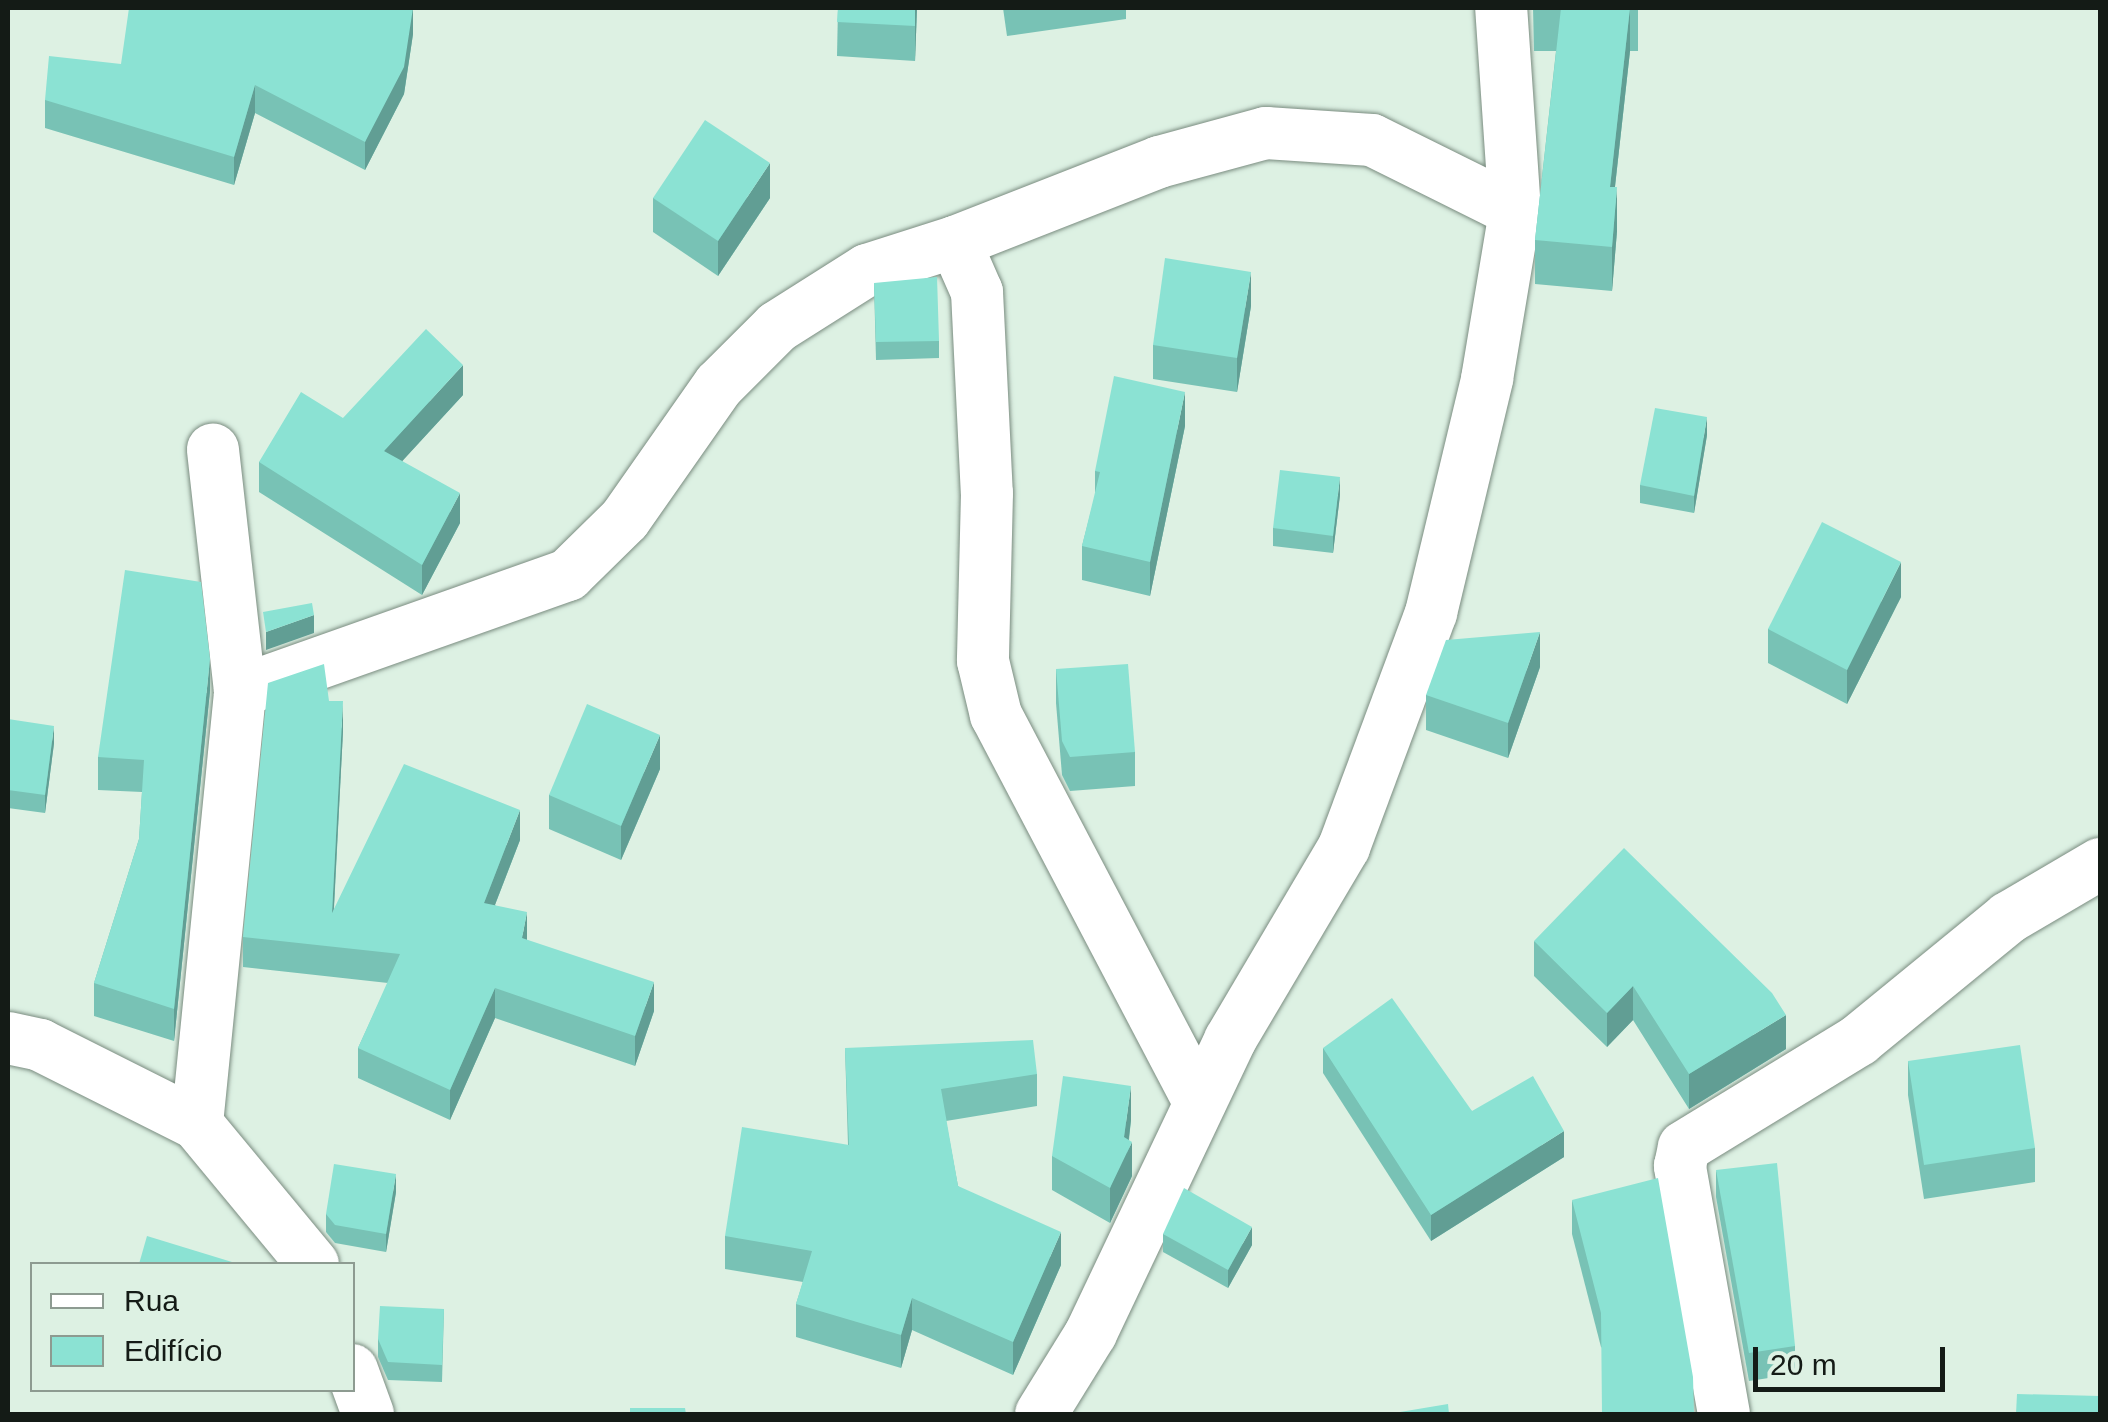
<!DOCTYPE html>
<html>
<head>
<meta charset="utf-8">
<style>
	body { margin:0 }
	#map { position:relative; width:2108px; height:1422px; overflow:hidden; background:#ddf1e3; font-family:Helvetica,sans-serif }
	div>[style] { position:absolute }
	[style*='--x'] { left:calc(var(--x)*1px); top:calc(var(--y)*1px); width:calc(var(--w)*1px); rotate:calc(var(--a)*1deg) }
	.roads { filter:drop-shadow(0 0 2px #7a8c80) drop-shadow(0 0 2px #7a8c80) }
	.street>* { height:52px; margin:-26px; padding:0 26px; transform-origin:26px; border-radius:26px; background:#fff }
	.wall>* { inset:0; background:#78c2b5 }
	.shaded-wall>* { inset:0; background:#619e94 }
	.building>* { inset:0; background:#8be2d3 }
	span { translate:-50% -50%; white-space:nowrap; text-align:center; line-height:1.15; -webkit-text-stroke:8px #ddf1e3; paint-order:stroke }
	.frame { position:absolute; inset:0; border:10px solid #141b16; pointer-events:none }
	.legend { position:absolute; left:30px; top:1262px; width:325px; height:130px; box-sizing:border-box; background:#ddf1e3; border:2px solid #8d9b91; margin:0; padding:12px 18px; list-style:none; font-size:30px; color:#141b16 }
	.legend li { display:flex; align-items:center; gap:20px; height:50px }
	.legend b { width:50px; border:2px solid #8d9b91 }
	.scale { position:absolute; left:1753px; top:1347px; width:192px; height:45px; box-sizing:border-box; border:5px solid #141b16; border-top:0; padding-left:12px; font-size:30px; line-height:35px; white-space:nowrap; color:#141b16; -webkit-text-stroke:8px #ddf1e3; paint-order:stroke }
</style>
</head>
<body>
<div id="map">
	<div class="roads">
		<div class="street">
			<i style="--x:955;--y:242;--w:219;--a:-21.4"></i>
			<i style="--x:1159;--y:162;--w:111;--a:-15.2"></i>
			<i style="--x:1266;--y:133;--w:106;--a:3.8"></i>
			<i style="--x:1372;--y:140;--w:160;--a:26.4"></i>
			<i style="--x:240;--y:691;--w:348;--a:-19.5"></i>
			<i style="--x:568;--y:575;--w:80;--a:-44.5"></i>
			<i style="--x:625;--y:519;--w:164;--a:-55"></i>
			<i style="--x:719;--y:385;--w:82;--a:-45"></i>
			<i style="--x:777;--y:327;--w:107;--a:-32.3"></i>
			<i style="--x:867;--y:270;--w:92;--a:-17.7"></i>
			<i style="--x:955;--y:242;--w:55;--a:66.3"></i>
			<i style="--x:977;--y:292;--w:201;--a:87.2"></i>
			<i style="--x:987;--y:493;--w:168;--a:91.4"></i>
			<i style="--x:983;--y:661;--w:56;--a:76.5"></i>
			<i style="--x:996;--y:715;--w:438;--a:62.3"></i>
			<i style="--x:8;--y:1038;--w:33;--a:12"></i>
			<i style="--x:40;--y:1045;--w:176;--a:26.7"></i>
			<i style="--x:197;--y:1124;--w:182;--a:50.4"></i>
			<i style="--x:197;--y:1124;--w:435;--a:-84.3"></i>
			<i style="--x:240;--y:691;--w:243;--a:-96.4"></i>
			<i style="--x:352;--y:1370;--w:47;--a:70"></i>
			<i style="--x:1041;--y:1414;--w:95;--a:-58.3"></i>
			<i style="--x:1091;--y:1333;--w:324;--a:-64.6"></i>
			<i style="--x:1230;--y:1040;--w:224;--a:-59.4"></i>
			<i style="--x:1344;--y:847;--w:250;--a:-69.6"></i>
			<i style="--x:1431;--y:613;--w:241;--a:-76.5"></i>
			<i style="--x:1487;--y:379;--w:170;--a:-80.5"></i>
			<i style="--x:1515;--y:211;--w:203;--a:-93.9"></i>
			<i style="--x:1724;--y:1414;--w:252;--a:-100.1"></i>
			<i style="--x:1680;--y:1166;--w:19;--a:-78"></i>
			<i style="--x:1684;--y:1147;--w:205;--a:-31.4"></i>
			<i style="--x:1859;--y:1040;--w:193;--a:-39.3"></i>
			<i style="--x:2008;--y:918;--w:107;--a:-30.4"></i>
		</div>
	</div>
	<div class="wall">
		<i style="clip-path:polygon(838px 8px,917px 8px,915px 61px,837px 56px)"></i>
		<i style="clip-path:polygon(1003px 8px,1126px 8px,1126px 19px,1007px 36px)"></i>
		<i style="clip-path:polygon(1533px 8px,1638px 8px,1638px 51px,1630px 51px,1615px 187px,1617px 231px,1612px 291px,1535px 284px,1535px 240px,1556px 51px,1534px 51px)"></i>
		<i style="clip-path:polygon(413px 34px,404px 94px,365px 170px,255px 113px,234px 185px,45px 128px,45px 100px)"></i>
		<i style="clip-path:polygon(653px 198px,770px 198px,718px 276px,653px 232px)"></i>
		<i style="clip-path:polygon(874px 283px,939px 341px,939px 358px,876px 360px)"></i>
		<i style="clip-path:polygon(1251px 306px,1237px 392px,1153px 379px,1153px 345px)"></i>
		<i style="clip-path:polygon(463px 395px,402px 461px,460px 523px,422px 595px,259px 492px,259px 462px,343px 418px)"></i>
		<i style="clip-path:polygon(1185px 426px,1150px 596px,1082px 580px,1082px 546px,1095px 496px,1095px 471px)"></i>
		<i style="clip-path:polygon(1707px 435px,1694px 513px,1640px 503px,1640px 485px)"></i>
		<i style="clip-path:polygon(1340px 495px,1333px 553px,1273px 546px,1273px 528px)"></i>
		<i style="clip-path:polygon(1901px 597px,1847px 704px,1768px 663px,1768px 629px)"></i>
		<i style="clip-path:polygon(1540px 667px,1508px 758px,1426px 730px,1426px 695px)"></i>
		<i style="clip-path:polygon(1056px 669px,1135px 752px,1135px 786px,1070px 791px,1062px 775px,1056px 703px)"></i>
		<i style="clip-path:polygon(210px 691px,174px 1041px,94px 1016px,94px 983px,139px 839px,142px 792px,98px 790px,98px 757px)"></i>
		<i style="clip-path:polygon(329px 701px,343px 731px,334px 909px,520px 840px,495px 905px,527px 940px,654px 1011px,635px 1066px,495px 1018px,450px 1120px,358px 1078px,358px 1048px,388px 983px,243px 967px,243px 937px)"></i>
		<i style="clip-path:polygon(8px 719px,54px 743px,45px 813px,8px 808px)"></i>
		<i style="clip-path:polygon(660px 769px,621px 860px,549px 829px,549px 795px)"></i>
		<i style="clip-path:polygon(1534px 941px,1786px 1049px,1689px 1109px,1633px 1020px,1607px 1047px,1534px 976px)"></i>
		<i style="clip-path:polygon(845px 1048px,1037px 1074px,1037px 1106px,946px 1121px,958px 1186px,1061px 1265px,1013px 1375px,912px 1330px,901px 1368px,796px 1337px,796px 1304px,803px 1282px,725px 1269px,725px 1236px,848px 1145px)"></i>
		<i style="clip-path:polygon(1323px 1048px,1472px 1111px,1564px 1157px,1431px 1241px,1323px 1073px)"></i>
		<i style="clip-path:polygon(1908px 1061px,2035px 1148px,2035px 1182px,1924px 1199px,1908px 1095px)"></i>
		<i style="clip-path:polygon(1131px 1120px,1129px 1140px,1132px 1176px,1110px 1223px,1052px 1190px,1052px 1156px)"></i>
		<i style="clip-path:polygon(1716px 1170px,1795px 1346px,1795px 1374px,1749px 1381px,1716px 1197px)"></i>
		<i style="clip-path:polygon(396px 1192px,386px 1252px,335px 1243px,326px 1232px,326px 1214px)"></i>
		<i style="clip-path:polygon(1572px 1200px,1694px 1414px,1601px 1347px,1572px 1234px)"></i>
		<i style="clip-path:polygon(1163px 1234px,1252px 1245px,1228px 1288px,1163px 1252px)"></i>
		<i style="clip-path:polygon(444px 1309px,442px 1382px,388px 1380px,378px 1357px,378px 1339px)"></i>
	</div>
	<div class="shaded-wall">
		<i style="clip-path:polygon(413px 8px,413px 34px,404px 94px,365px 170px,365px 142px)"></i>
		<i style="clip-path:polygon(915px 8px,917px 8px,915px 61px)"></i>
		<i style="clip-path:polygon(1630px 8px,1630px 51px,1610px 231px,1610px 187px)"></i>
		<i style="clip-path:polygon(255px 85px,255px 113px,234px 185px,234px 157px)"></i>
		<i style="clip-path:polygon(770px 163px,770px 198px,718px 276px,718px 241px)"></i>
		<i style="clip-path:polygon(1617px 187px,1617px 231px,1612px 291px,1612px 247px)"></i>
		<i style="clip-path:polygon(1251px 272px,1251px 306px,1237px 392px,1237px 358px)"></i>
		<i style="clip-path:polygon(463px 365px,463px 395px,384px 481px,384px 451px)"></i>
		<i style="clip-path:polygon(1185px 392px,1185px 426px,1150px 596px,1150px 562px)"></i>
		<i style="clip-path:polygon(1707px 417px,1707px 435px,1694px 513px,1694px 496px)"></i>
		<i style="clip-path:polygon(1340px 477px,1340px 495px,1333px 553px,1333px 536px)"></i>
		<i style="clip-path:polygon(460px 493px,460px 523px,422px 595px,422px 565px)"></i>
		<i style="clip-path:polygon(1901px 562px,1901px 597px,1847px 704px,1847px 670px)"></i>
		<i style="clip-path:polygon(314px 615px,314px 633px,266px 650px,266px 632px)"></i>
		<i style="clip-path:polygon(1540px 632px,1540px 667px,1508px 758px,1508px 723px)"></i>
		<i style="clip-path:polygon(210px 659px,210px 691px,174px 1041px,174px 1009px)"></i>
		<i style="clip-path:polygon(343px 701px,343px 731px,332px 943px,332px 913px)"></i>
		<i style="clip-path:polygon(54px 726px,54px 743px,45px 813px,45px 795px)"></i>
		<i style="clip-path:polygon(660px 735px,660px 769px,621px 860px,621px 826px)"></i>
		<i style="clip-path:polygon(520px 810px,520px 840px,484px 933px,484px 903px)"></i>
		<i style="clip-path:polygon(527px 912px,527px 942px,522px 938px)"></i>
		<i style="clip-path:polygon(654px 982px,654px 1011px,635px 1066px,635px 1036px)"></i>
		<i style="clip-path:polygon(1633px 986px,1633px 1020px,1607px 1047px,1607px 1013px)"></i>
		<i style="clip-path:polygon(495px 988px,495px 1018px,450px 1120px,450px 1090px)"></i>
		<i style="clip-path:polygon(1786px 1015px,1786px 1049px,1689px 1109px,1689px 1074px)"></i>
		<i style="clip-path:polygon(1131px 1086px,1131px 1120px,1127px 1153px,1132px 1142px,1132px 1176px,1110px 1223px,1110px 1188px,1124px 1137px)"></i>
		<i style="clip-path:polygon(1564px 1131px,1564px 1157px,1431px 1241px,1431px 1215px)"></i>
		<i style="clip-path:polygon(396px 1174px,396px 1192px,386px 1252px,386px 1234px)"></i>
		<i style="clip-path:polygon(1252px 1227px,1252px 1245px,1228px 1288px,1228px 1270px)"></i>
		<i style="clip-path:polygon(1061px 1232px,1061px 1265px,1013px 1375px,1013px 1342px)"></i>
		<i style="clip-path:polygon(912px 1298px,912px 1330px,901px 1368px,901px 1335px)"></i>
	</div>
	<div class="building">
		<i style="clip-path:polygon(129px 8px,413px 8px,404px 67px,365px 142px,255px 85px,234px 157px,45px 100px,49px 56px,121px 64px)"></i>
		<i style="clip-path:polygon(838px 8px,915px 8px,915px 26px,837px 22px)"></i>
		<i style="clip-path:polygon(1561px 8px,1630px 8px,1610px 187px,1617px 187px,1612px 247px,1535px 240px)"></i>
		<i style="clip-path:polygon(705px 120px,770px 163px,718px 241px,653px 198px)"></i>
		<i style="clip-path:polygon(1165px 258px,1251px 272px,1237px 358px,1153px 345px)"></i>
		<i style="clip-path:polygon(937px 277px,939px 341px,876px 342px,874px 283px)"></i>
		<i style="clip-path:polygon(426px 329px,463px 365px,384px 451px,460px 493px,422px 565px,259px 462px,301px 392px,343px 418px)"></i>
		<i style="clip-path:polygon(1114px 376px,1185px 392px,1150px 562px,1082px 546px,1100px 472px,1095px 471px)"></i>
		<i style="clip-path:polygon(1655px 408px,1707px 417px,1694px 496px,1640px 485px)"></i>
		<i style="clip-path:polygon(1280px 470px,1340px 477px,1333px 536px,1273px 528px)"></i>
		<i style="clip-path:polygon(1822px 522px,1901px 562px,1847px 670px,1768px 629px)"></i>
		<i style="clip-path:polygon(125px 570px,201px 582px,210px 659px,174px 1009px,94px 983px,139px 839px,144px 760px,98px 757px)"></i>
		<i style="clip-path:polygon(312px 603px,314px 615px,266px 632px,263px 612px)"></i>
		<i style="clip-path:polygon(1540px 632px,1508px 723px,1426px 695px,1446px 640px)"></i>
		<i style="clip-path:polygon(324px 664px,329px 701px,343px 701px,332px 913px,404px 764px,520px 810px,484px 903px,527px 912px,522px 938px,654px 982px,635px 1036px,495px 988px,450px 1090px,358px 1048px,400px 954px,243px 937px,268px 683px)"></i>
		<i style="clip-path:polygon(1128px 664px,1135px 752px,1070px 757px,1062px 741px,1056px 669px)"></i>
		<i style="clip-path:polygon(587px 704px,660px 735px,621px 826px,549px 795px)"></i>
		<i style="clip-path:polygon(8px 719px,54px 726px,45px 795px,8px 790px)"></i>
		<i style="clip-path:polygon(1624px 848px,1772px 993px,1786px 1015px,1689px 1074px,1633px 986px,1607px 1013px,1534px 941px)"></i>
		<i style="clip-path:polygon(1392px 998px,1472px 1111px,1533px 1076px,1564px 1131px,1431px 1215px,1323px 1048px)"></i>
		<i style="clip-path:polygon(1033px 1040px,1037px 1074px,941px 1089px,958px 1186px,1061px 1232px,1013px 1342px,912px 1298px,901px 1335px,796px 1304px,812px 1251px,725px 1236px,742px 1127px,849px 1145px,845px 1048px)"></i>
		<i style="clip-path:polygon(2020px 1045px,2035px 1148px,1924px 1165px,1908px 1061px)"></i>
		<i style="clip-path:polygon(1063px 1076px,1131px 1086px,1124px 1137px,1132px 1142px,1110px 1188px,1052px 1156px)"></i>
		<i style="clip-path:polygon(1777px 1163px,1795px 1346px,1749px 1353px,1716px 1170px)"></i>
		<i style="clip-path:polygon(334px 1164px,396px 1174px,386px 1234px,335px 1225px,326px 1214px)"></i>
		<i style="clip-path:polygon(1658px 1178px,1693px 1377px,1694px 1414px,1602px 1414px,1601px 1313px,1572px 1200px)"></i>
		<i style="clip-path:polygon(1184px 1188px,1252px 1227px,1228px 1270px,1163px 1234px)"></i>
		<i style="clip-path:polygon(147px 1236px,232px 1262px,231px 1264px,139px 1264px)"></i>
		<i style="clip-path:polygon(380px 1306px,444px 1309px,442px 1365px,388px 1362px,378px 1339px)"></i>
		<i style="clip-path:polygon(2017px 1394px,2100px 1396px,2100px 1414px,2016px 1414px)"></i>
		<i style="clip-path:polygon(1448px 1404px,1449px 1414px,1388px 1414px)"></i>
		<i style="clip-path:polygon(630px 1408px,685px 1408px,686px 1414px,630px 1414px)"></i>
	</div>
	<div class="frame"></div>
	<ul class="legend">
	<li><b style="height:12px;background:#fff"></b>Rua</li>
	<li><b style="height:28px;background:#8be2d3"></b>Edifício</li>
	</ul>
	<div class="scale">20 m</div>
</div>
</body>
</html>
